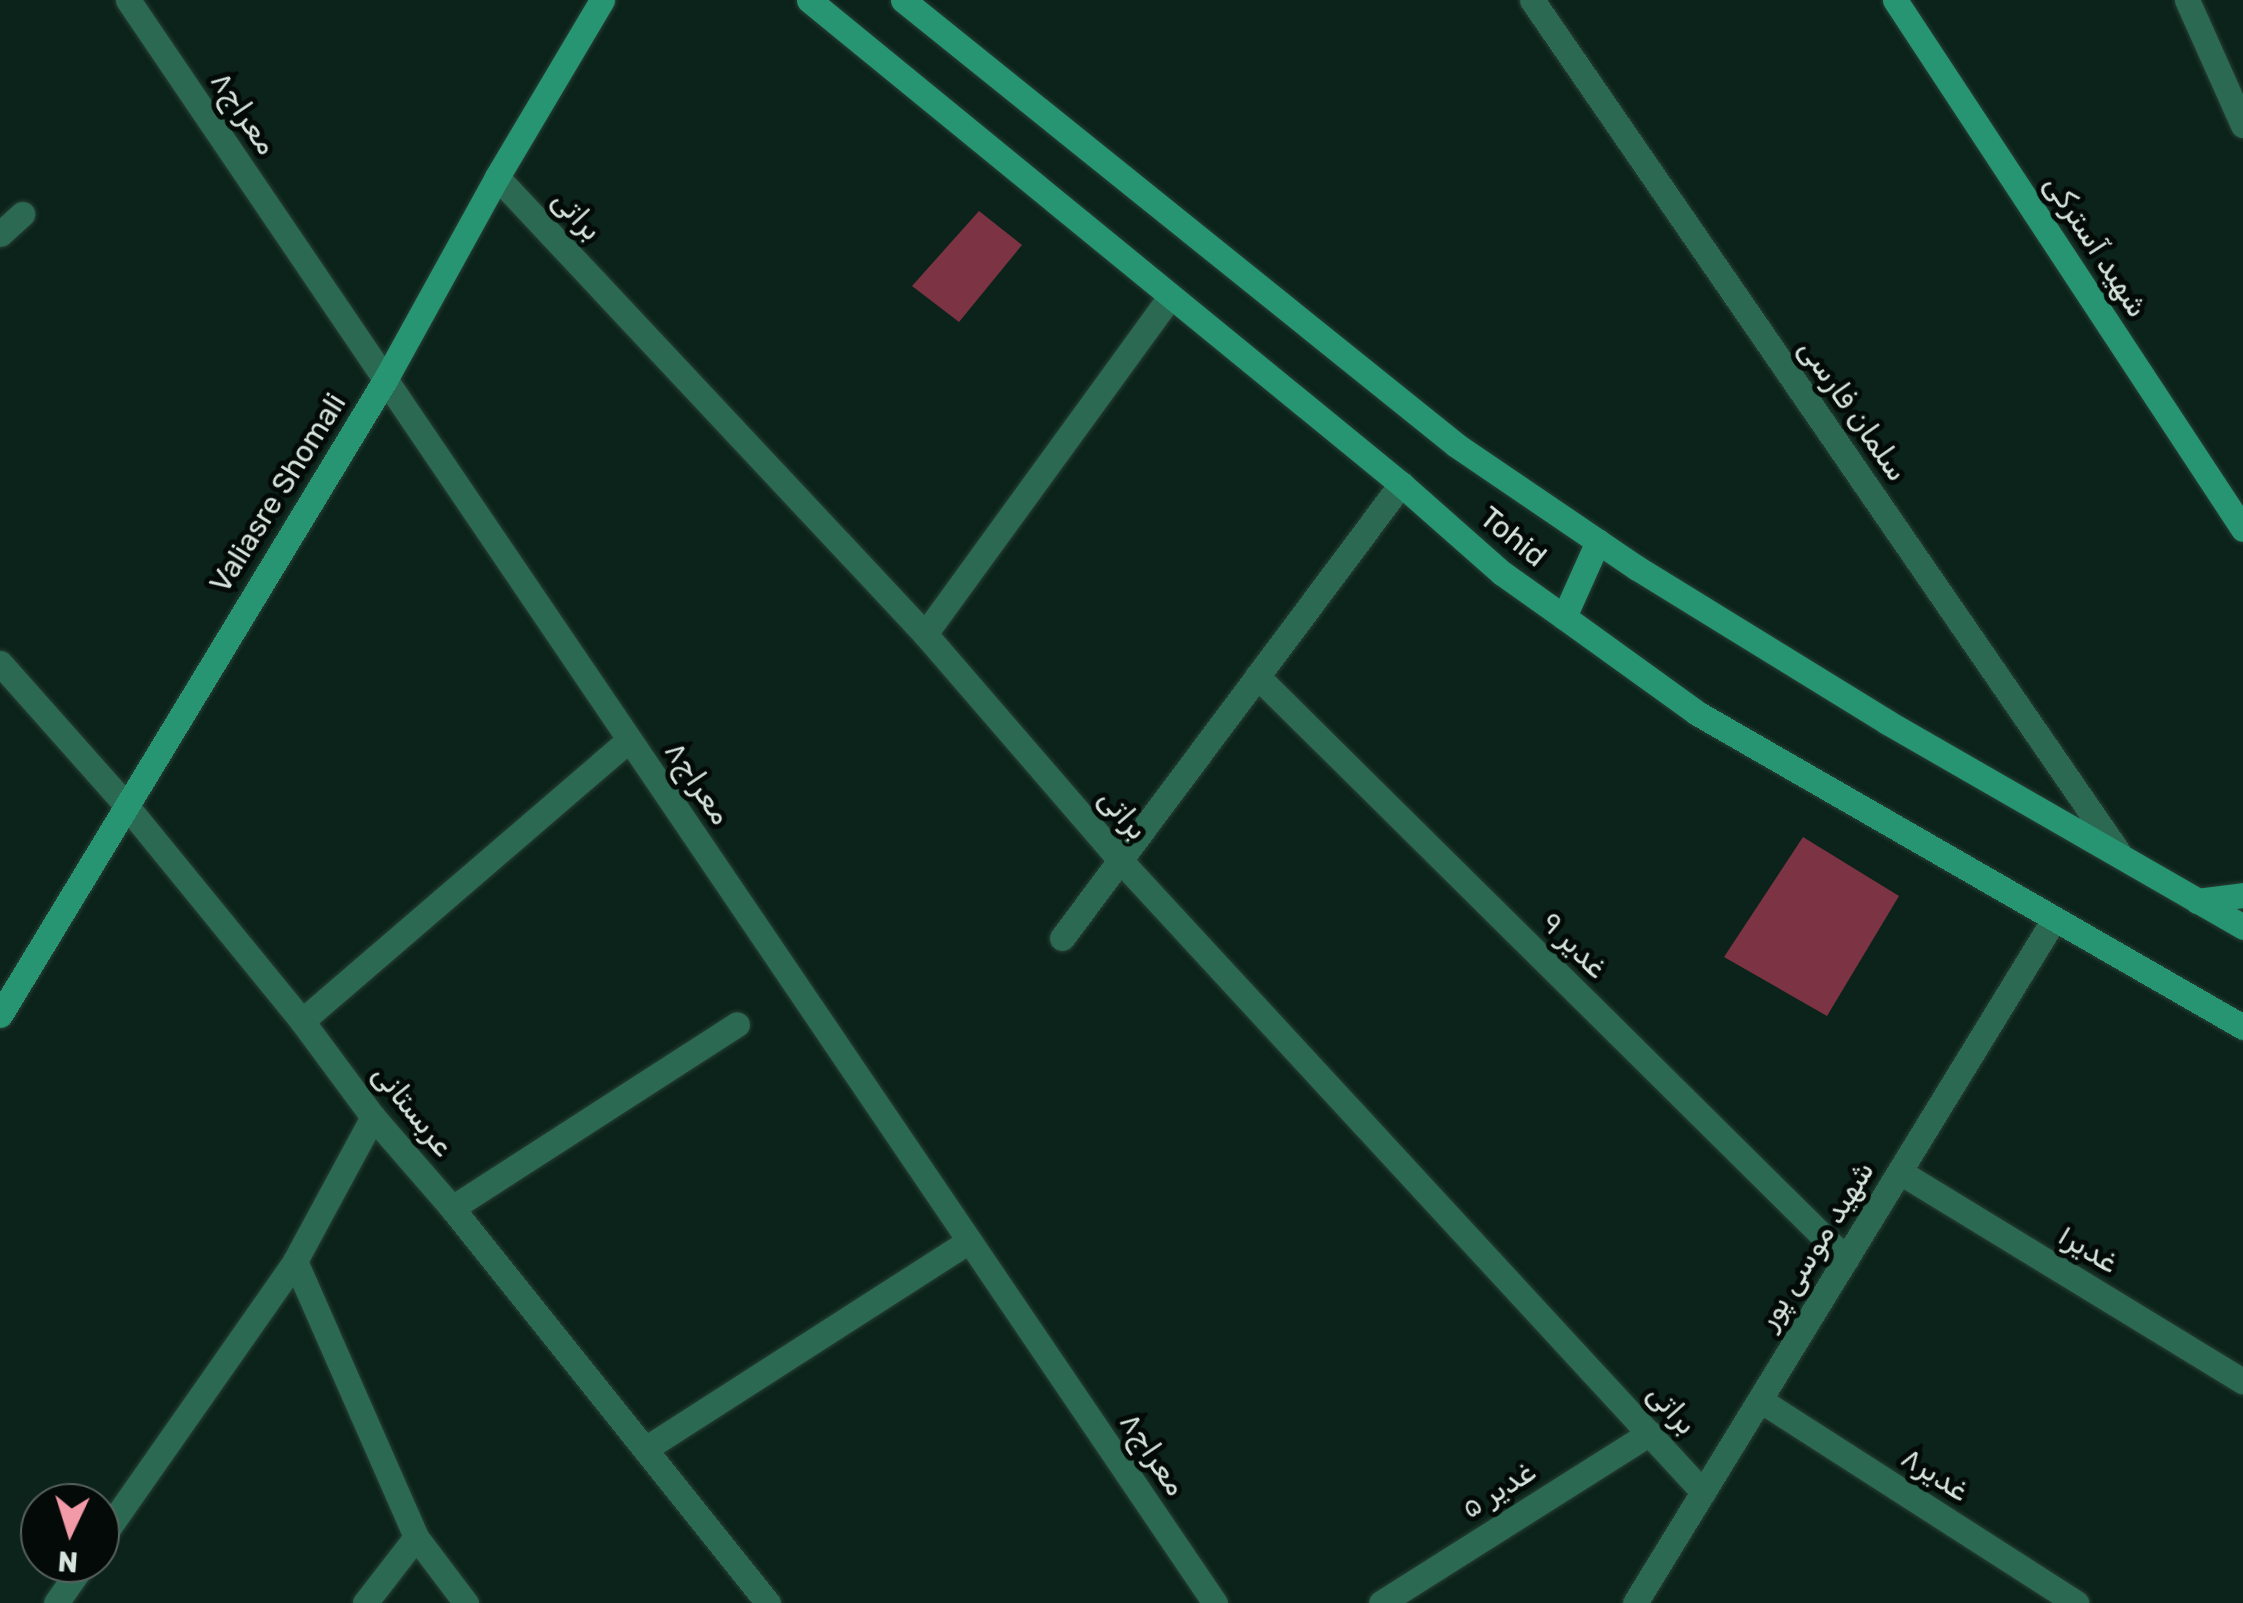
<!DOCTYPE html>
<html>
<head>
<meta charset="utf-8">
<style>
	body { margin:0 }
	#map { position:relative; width:2243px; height:1603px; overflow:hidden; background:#0b231a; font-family:Rubik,"Noto Naskh Arabic",sans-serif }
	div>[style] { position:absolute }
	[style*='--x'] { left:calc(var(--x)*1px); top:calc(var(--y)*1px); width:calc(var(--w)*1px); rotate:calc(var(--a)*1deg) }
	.building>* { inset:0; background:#7c3343 }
	.roads { filter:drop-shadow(0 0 2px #273e35) drop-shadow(0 0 2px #273e35) }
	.minor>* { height:25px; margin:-12.5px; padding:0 12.5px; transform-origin:12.5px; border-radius:12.5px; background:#2c6953 }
	.tertiary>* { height:25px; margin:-12.5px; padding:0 12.5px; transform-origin:12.5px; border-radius:12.5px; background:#2c6953 }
	.secondary>* { height:25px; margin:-12.5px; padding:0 12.5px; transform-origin:12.5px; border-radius:12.5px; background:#279472 }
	span { translate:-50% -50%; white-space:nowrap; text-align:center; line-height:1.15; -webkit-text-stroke:10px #030a07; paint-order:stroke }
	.street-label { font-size:30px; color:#d6e4dd }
	.north { position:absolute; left:20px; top:1483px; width:100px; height:100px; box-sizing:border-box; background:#030a07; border:2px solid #57615d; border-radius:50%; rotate:184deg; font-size:28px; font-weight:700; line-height:40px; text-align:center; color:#d6e4dd }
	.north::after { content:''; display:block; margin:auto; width:35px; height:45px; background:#f39aa8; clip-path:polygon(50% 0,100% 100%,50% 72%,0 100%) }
</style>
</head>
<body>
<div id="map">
	<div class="building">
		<i style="clip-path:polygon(979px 211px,1022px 245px,959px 322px,912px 286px)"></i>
		<i style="clip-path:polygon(1803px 837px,1899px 896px,1827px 1016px,1724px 957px)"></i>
	</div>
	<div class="roads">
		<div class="minor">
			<i style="--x:128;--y:0;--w:1937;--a:55.86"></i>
			<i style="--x:1532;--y:0;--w:1039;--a:55.47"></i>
			<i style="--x:2187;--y:0;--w:137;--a:65.9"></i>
			<i style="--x:497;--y:177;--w:626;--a:46.88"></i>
			<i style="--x:925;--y:634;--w:298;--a:49.2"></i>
			<i style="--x:1120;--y:860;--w:860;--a:47.31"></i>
			<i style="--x:0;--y:234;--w:30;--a:-42"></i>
			<i style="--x:925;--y:634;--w:417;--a:-54"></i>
			<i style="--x:1257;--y:676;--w:829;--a:44.71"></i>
			<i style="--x:1062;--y:938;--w:567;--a:-53.25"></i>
			<i style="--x:302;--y:1021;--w:431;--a:-40.7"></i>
			<i style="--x:1900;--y:1172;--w:402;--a:31.4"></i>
			<i style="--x:452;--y:1208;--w:339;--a:-32.8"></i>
			<i style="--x:295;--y:1261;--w:301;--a:66.3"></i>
			<i style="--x:416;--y:1537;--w:83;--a:52.9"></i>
			<i style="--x:1760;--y:1400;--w:376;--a:32.7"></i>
			<i style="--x:645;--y:1449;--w:385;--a:-32.7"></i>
			<i style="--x:100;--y:1540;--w:340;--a:-55"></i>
			<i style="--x:295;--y:1261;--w:164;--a:-61.6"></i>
			<i style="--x:56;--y:1603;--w:49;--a:-55"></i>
			<i style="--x:365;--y:1603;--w:83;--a:-52.3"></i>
			<i style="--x:1381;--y:1603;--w:318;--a:-32.3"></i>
			<i style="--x:1635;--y:1603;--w:800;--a:-58.5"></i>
		</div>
		<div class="tertiary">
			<i style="--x:0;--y:663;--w:188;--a:48.4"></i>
			<i style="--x:125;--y:804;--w:280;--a:50.8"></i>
			<i style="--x:302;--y:1021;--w:119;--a:53.5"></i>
			<i style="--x:373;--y:1117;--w:121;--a:49"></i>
			<i style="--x:452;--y:1208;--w:506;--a:51.34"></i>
		</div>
		<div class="secondary">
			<i style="--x:809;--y:0;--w:765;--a:39.27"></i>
			<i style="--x:1401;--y:484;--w:135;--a:41.4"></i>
			<i style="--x:1502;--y:573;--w:76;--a:35.4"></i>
			<i style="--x:1564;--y:617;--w:164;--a:35.8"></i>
			<i style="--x:1697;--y:713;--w:630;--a:29.9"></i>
			<i style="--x:903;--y:0;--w:710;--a:38.82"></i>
			<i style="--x:1456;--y:445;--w:219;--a:34.2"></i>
			<i style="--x:1637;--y:568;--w:294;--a:31.6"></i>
			<i style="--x:1887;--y:722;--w:411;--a:29.9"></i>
			<i style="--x:1895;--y:0;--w:633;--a:56.66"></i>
			<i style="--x:1564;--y:617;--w:83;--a:-65.9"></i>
			<i style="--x:2197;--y:901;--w:46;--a:-7.4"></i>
			<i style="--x:0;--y:1015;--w:743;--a:-58.77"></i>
			<i style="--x:385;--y:380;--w:232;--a:-61.1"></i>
			<i style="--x:497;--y:177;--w:206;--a:-59.3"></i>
		</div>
	</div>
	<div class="street-label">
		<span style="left:244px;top:113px;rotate:56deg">معراج۸</span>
		<span style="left:577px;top:215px;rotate:47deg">براتی</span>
		<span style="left:2096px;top:246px;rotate:57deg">شهید آسترکی</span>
		<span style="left:1853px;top:410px;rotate:55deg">سلمان فارسی</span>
		<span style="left:278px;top:493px;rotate:-58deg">Valiasre Shomali</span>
		<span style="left:1513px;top:537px;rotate:39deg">Tohid</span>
		<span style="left:698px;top:783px;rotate:56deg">معراج۸</span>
		<span style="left:1123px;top:814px;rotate:49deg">براتی</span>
		<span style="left:1574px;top:945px;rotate:45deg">غدیر ۹</span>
		<span style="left:413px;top:1110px;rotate:51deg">عربستانی</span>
		<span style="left:1816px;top:1245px;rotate:-58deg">شهید موسی پور</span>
		<span style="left:2088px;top:1249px;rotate:31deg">غدیر۱</span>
		<span style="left:1672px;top:1409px;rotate:48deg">براتی</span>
		<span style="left:1153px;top:1454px;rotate:56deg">معراج۸</span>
		<span style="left:1935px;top:1474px;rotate:33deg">غدیر۸</span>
		<span style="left:1498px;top:1490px;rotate:-32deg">غدیر ۵</span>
	</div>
	<div class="north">N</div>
</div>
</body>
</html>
